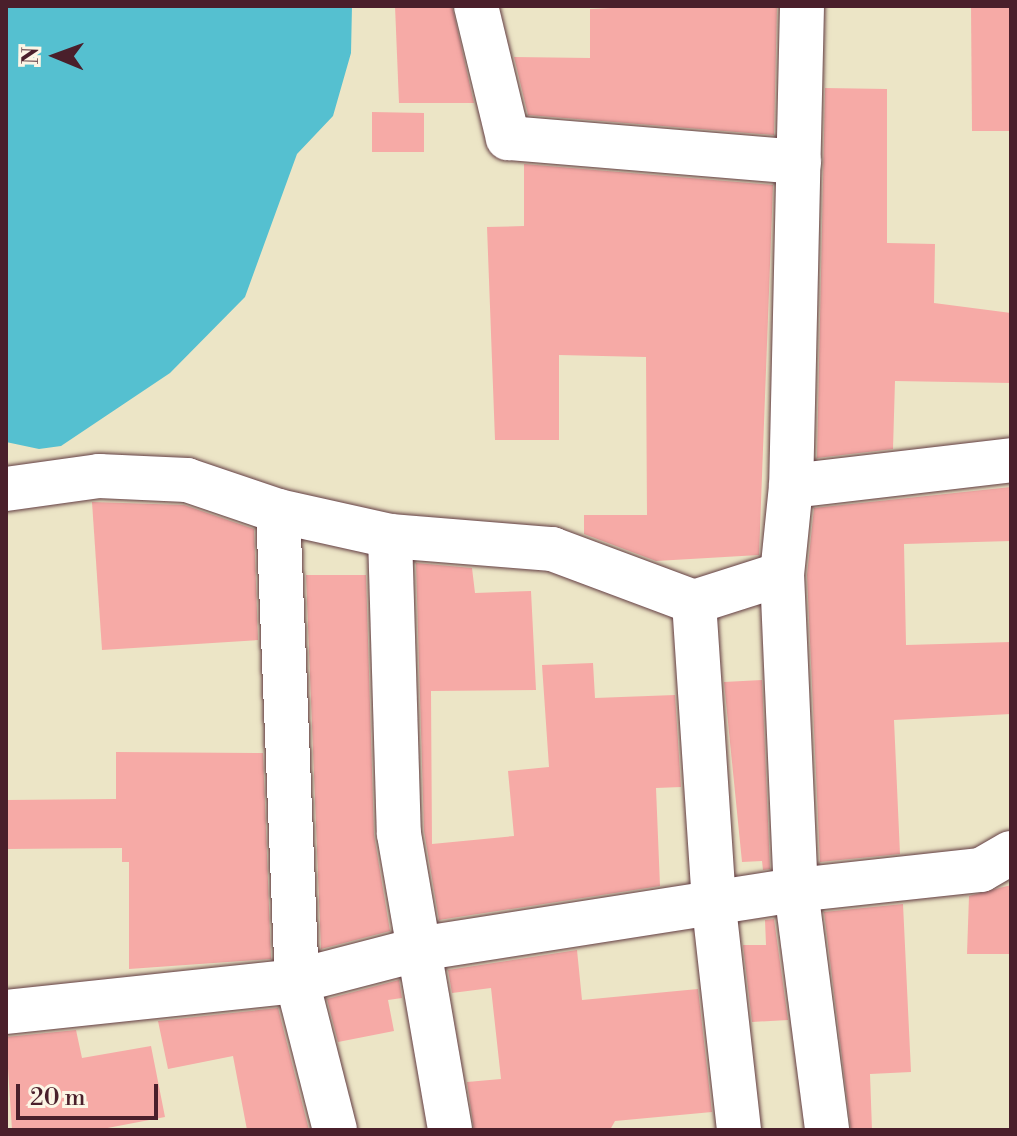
<!DOCTYPE html>
<html>
<head>
<meta charset="utf-8">
<style>
	body { margin:0 }
	#map { position:relative; width:1017px; height:1136px; overflow:hidden; background:#ece5c6; font-family:"Libre Bodoni",serif }
	div>[style] { position:absolute }
	[style*='--x'] { left:calc(var(--x)*1px); top:calc(var(--y)*1px); width:calc(var(--w)*1px); rotate:calc(var(--a)*1deg) }
	.water>* { inset:0; background:#55c0d0 }
	.building>* { inset:0; background:#f6aaa6 }
	.roads { filter:drop-shadow(0 0 2px #623d42) drop-shadow(0 0 2px #623d42) }
	.street>* { height:44px; margin:-22px; padding:0 22px; transform-origin:22px; border-radius:22px; background:#fff }
	span { translate:-50% -50%; white-space:nowrap; text-align:center; line-height:1.15; -webkit-text-stroke:6px #fcf5e5; paint-order:stroke }
	.frame { position:absolute; inset:0; border:8px solid #4a1f2b; pointer-events:none }
	.north { position:absolute; left:16px; top:16px; width:80px; height:80px; -webkit-text-stroke:6px #fcf5e5; paint-order:stroke; rotate:271deg; font-size:22px; font-weight:700; line-height:32px; text-align:center; color:#4a1f2b }
	.north::after { content:''; display:block; margin:auto; width:28px; height:36px; background:#4a1f2b; clip-path:polygon(50% 0,100% 100%,50% 72%,0 100%) }
	.scale { position:absolute; left:16px; top:1084px; width:142px; height:36px; box-sizing:border-box; border:4px solid #4a1f2b; border-top:0; padding-left:10px; font-size:24px; line-height:28px; white-space:nowrap; color:#4a1f2b; -webkit-text-stroke:6px #fcf5e5; paint-order:stroke }
</style>
</head>
<body>
<div id="map">
	<div class="water">
		<i style="clip-path:polygon(6px 6px,352px 6px,351px 53px,333px 116px,297px 154px,245px 297px,170px 373px,61px 446px,39px 449px,6px 442px)"></i>
	</div>
	<div class="building">
		<i style="clip-path:polygon(395px 6px,452px 6px,474px 103px,399px 103px)"></i>
		<i style="clip-path:polygon(655px 6px,777px 6px,774px 135px,528px 115px,514px 57px,590px 58px,590px 9px)"></i>
		<i style="clip-path:polygon(971px 6px,1009px 6px,1011px 131px,972px 131px)"></i>
		<i style="clip-path:polygon(825px 88px,887px 89px,887px 243px,935px 244px,934px 303px,1011px 313px,1011px 383px,895px 381px,893px 449px,817px 458px)"></i>
		<i style="clip-path:polygon(372px 112px,424px 113px,424px 152px,372px 152px)"></i>
		<i style="clip-path:polygon(524px 164px,773px 185px,759px 555px,656px 561px,584px 534px,584px 515px,647px 515px,646px 357px,559px 355px,559px 440px,495px 440px,487px 227px,524px 226px)"></i>
		<i style="clip-path:polygon(1011px 487px,1011px 541px,904px 544px,906px 645px,1011px 642px,1011px 714px,894px 720px,900px 854px,820px 862px,807px 575px,814px 508px)"></i>
		<i style="clip-path:polygon(92px 502px,184px 505px,254px 529px,258px 640px,102px 650px)"></i>
		<i style="clip-path:polygon(416px 563px,472px 568px,475px 593px,531px 591px,536px 690px,431px 691px,432px 844px,514px 836px,508px 771px,549px 767px,542px 665px,593px 663px,595px 698px,675px 695px,681px 787px,656px 788px,660px 886px,439px 920px,424px 831px)"></i>
		<i style="clip-path:polygon(306px 575px,366px 575px,374px 835px,390px 931px,321px 949px)"></i>
		<i style="clip-path:polygon(762px 680px,770px 869px,763px 870px,762px 861px,742px 862px,724px 682px)"></i>
		<i style="clip-path:polygon(116px 752px,263px 753px,271px 959px,129px 969px,129px 862px,122px 862px,122px 848px,6px 849px,6px 800px,116px 799px)"></i>
		<i style="clip-path:polygon(1011px 885px,1011px 954px,967px 954px,969px 896px)"></i>
		<i style="clip-path:polygon(903px 904px,911px 1072px,870px 1074px,872px 1130px,851px 1130px,824px 912px)"></i>
		<i style="clip-path:polygon(774px 919px,788px 1020px,752px 1022px,743px 945px,766px 945px,765px 920px)"></i>
		<i style="clip-path:polygon(577px 950px,582px 1000px,698px 989px,712px 1112px,615px 1121px,610px 1130px,474px 1130px,467px 1082px,501px 1079px,491px 988px,452px 993px,448px 970px)"></i>
		<i style="clip-path:polygon(399px 980px,402px 998px,388px 1000px,394px 1031px,338px 1042px,327px 999px)"></i>
		<i style="clip-path:polygon(278px 1008px,309px 1130px,247px 1130px,233px 1056px,168px 1069px,158px 1021px)"></i>
		<i style="clip-path:polygon(76px 1030px,82px 1058px,151px 1046px,165px 1117px,97px 1130px,12px 1130px,6px 1037px)"></i>
	</div>
	<div class="roads">
		<div class="street">
			<i style="--x:476;--y:6;--w:136;--a:76.4"></i>
			<i style="--x:508;--y:138;--w:292;--a:4.7"></i>
			<i style="--x:802;--y:6;--w:480;--a:91.3"></i>
			<i style="--x:791;--y:486;--w:88;--a:95.8"></i>
			<i style="--x:782;--y:574;--w:316;--a:87.5"></i>
			<i style="--x:796;--y:890;--w:242;--a:82.6"></i>
			<i style="--x:791;--y:486;--w:222;--a:-6.7"></i>
			<i style="--x:6;--y:489;--w:94;--a:-8"></i>
			<i style="--x:99;--y:476;--w:88;--a:2.6"></i>
			<i style="--x:187;--y:480;--w:96;--a:18.8"></i>
			<i style="--x:278;--y:511;--w:115;--a:12.6"></i>
			<i style="--x:390;--y:536;--w:163;--a:4.6"></i>
			<i style="--x:552;--y:549;--w:152;--a:20.5"></i>
			<i style="--x:694;--y:602;--w:92;--a:-17.7"></i>
			<i style="--x:278;--y:511;--w:470;--a:87.7"></i>
			<i style="--x:297;--y:981;--w:154;--a:75.7"></i>
			<i style="--x:390;--y:536;--w:298;--a:88.3"></i>
			<i style="--x:399;--y:834;--w:300;--a:80.2"></i>
			<i style="--x:694;--y:602;--w:306;--a:86.2"></i>
			<i style="--x:714;--y:907;--w:224;--a:83.6"></i>
			<i style="--x:6;--y:1012;--w:293;--a:-6.1"></i>
			<i style="--x:297;--y:981;--w:131;--a:-14.6"></i>
			<i style="--x:424;--y:948;--w:376;--a:-8.9"></i>
			<i style="--x:796;--y:890;--w:186;--a:-6.2"></i>
			<i style="--x:981;--y:870;--w:34;--a:-30"></i>
		</div>
	</div>
	<div class="frame"></div>
	<div class="north">N</div>
	<div class="scale">20 m</div>
</div>
</body>
</html>
